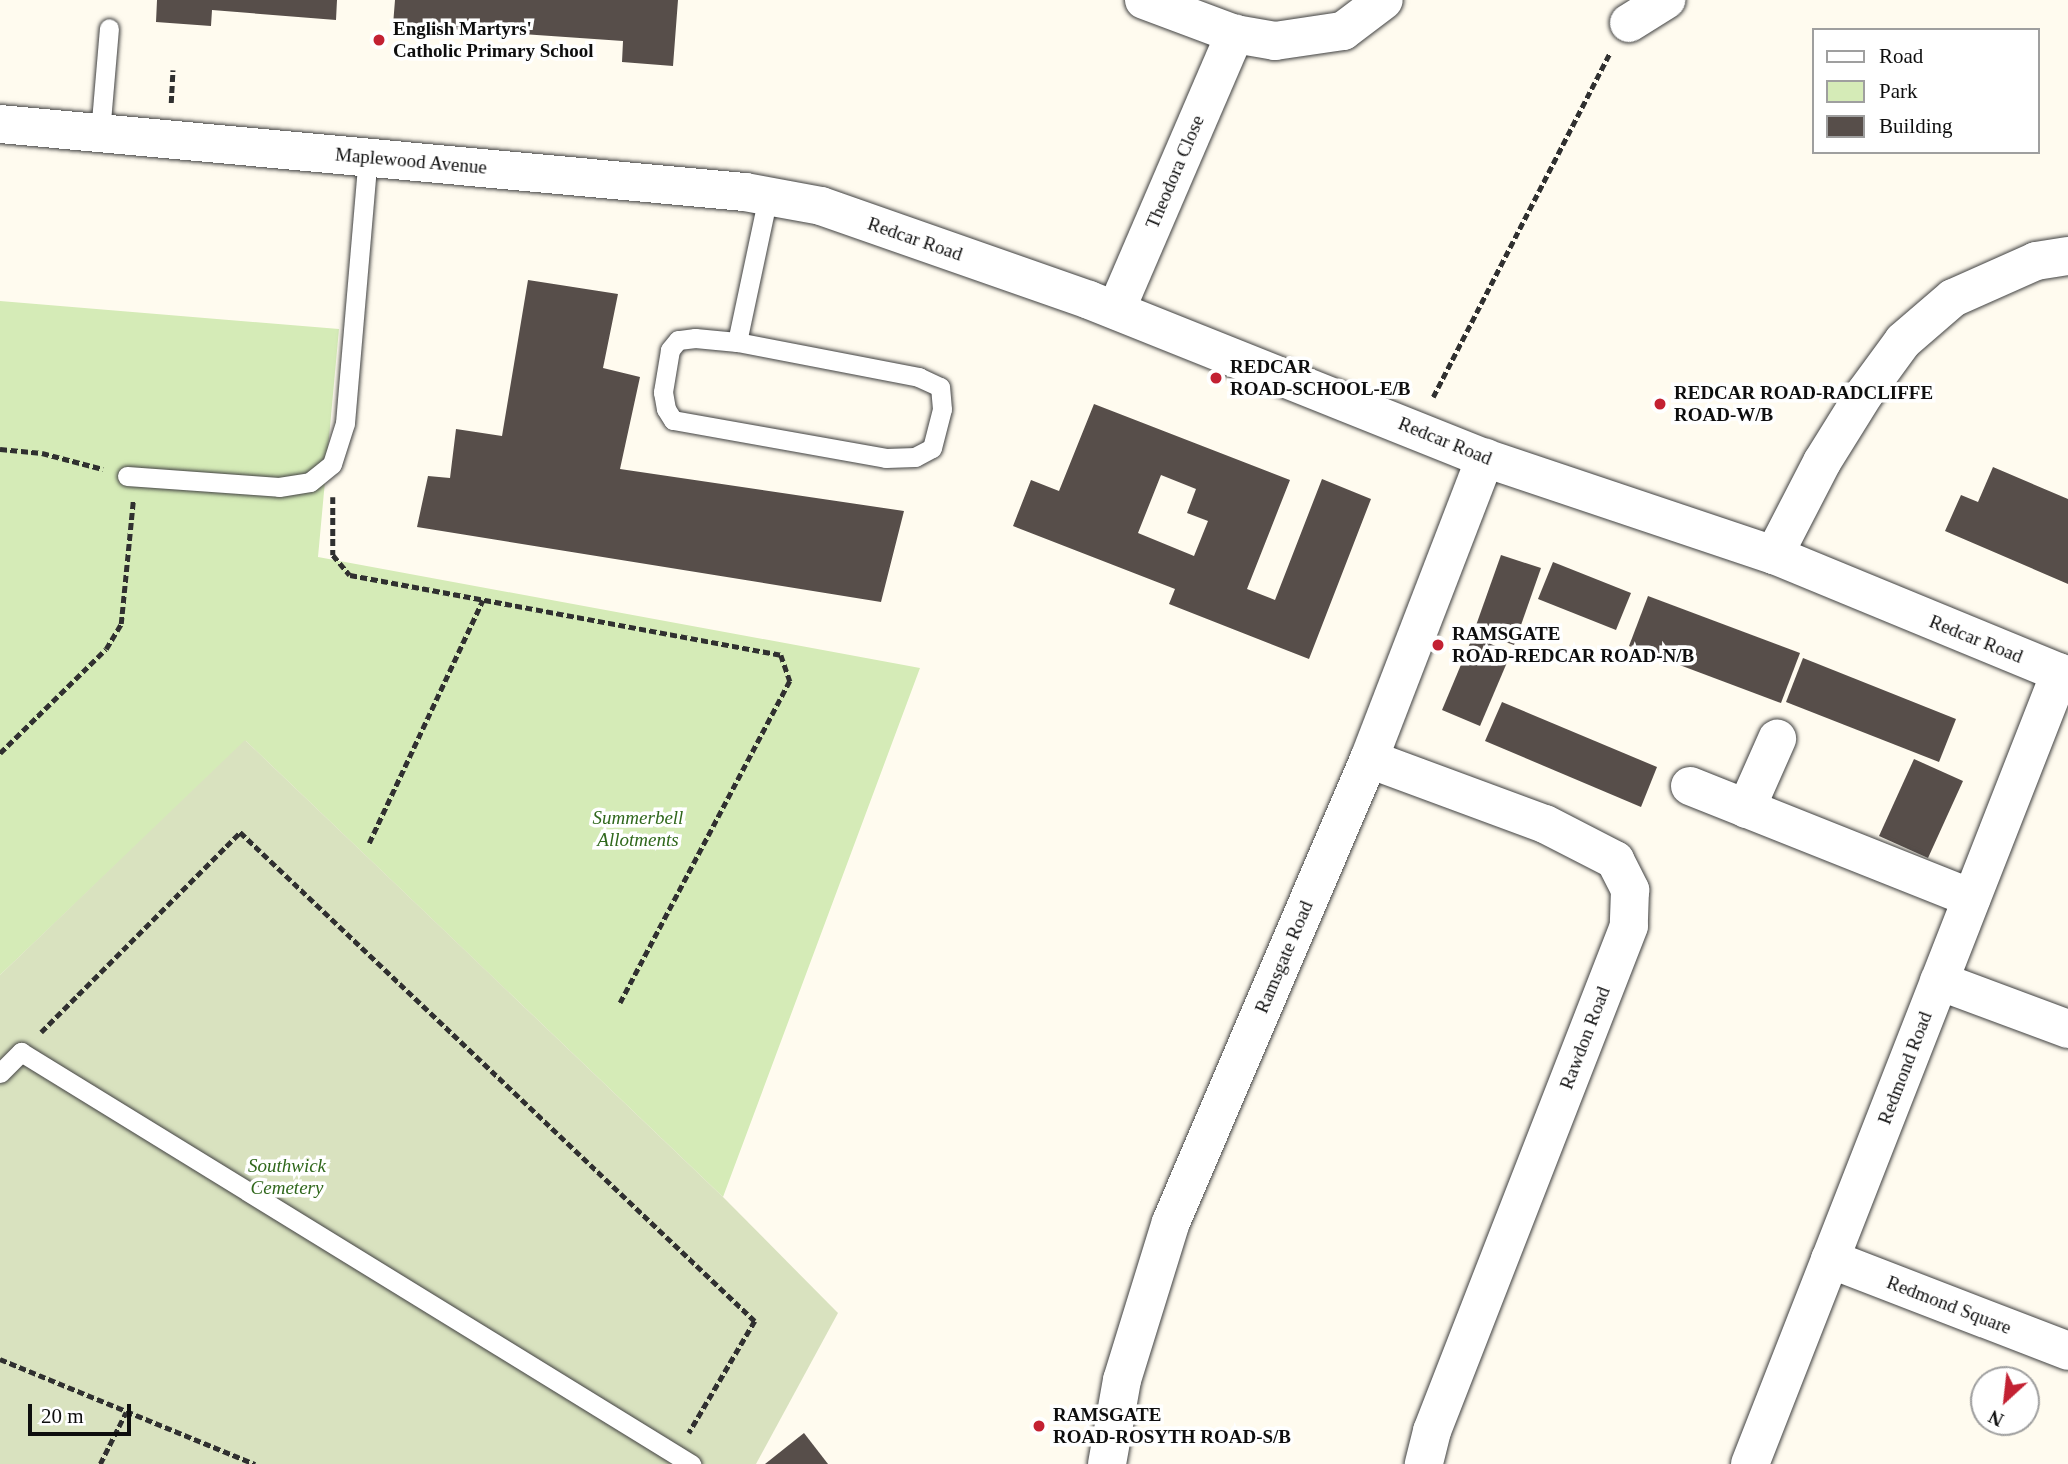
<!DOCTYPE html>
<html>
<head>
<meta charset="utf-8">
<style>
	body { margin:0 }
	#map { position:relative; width:2068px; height:1464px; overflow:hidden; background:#fffbef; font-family:"Times New Roman",serif }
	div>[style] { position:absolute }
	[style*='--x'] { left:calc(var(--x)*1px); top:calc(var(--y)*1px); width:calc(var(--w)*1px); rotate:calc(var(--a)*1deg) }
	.green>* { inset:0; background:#d5ebb7 }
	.cemetery>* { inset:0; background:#d9e2bf }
	.building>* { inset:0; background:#574e4a }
	.path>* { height:4.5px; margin-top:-2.25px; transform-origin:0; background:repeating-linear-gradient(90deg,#303030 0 7px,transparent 0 10.5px) }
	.roads { filter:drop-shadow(0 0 2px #414141) drop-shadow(0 0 2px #414141) }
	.service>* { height:19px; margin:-9.5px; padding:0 9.5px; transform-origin:9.5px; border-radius:9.5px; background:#fff }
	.minor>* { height:38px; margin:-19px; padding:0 19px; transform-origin:19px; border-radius:19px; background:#fff }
	.tertiary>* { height:38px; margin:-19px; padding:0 19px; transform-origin:19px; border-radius:19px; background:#fff }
	.dots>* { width:19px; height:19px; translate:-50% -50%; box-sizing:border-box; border:4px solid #fff; border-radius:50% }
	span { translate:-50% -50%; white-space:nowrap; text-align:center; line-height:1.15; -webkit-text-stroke:7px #fff; paint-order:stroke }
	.poi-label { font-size:19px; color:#0e0e0e; font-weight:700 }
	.left { translate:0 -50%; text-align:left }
	.street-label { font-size:19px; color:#0e0e0e }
	.park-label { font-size:19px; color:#30681c; font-style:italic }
	.legend { position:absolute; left:1812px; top:28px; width:228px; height:126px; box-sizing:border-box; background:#fff; border:2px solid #9f9f9f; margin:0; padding:9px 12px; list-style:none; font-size:21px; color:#0e0e0e }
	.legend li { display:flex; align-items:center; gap:14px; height:35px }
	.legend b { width:35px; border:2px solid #9f9f9f }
	.north { position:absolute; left:1970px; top:1366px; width:70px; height:70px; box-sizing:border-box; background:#fff; border:2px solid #9f9f9f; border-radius:50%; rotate:207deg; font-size:19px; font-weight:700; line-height:28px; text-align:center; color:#0e0e0e }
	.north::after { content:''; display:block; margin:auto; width:24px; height:32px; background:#c32132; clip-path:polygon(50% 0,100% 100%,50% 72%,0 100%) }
	.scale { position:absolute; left:28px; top:1404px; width:103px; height:32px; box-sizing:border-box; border:4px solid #0e0e0e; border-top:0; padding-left:9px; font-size:21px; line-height:24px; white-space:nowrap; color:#0e0e0e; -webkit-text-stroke:5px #fff; paint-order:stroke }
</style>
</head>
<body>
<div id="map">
	<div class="green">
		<i style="clip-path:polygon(0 301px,339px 329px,318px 557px,920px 668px,723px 1197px,246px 741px,0 975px)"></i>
	</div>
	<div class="cemetery">
		<i style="clip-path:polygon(245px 740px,723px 1197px,838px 1313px,756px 1464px,0 1464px,0 975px)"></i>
	</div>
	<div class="building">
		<i style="clip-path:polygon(157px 0,337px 0,336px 20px,212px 10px,211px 26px,156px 22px)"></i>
		<i style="clip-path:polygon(395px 0,678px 0,673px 66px,622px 62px,623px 41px,393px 25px)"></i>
		<i style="clip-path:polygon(528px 280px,618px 294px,603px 368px,640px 377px,620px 469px,904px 511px,881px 602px,417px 527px,428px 476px,450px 478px,456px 429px,502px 436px)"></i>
		<i style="clip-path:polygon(evenodd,1094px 404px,1290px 480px,1247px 589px,1275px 600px,1322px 479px,1371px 499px,1309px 659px,1169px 604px,1175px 589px,1013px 526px,1031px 480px,1059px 491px,1094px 404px,1161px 475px,1196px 489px,1187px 513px,1208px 521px,1194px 556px,1138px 533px,1161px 475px)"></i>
		<i style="clip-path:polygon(1993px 467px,2068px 499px,2068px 584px,1945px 531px,1961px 495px,1978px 502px)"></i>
		<i style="clip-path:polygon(1501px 555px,1541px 568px,1514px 645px,1474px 631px)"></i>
		<i style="clip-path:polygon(1553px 562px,1631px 593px,1616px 630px,1538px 599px)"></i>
		<i style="clip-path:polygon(1648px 596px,1800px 653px,1781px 703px,1629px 646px)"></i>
		<i style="clip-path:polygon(1473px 636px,1511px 653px,1480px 726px,1442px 710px)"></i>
		<i style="clip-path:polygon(1803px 658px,1956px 719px,1939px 762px,1786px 702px)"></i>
		<i style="clip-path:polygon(1502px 702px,1657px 767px,1641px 807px,1485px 741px)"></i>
		<i style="clip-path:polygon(1914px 759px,1963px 781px,1928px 858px,1879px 836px)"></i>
		<i style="clip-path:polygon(804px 1433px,828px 1464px,765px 1464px)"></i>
	</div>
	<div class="path">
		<i style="--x:171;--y:103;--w:33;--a:-87"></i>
		<i style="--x:1433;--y:397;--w:387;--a:-62.8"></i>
		<i style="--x:0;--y:449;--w:42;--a:5.4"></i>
		<i style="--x:42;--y:453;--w:63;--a:14.7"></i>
		<i style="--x:333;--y:497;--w:58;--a:90"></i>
		<i style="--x:333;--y:555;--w:26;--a:50"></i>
		<i style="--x:350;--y:575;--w:438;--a:10.5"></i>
		<i style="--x:781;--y:655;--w:28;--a:71"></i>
		<i style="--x:790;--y:681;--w:364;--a:117.8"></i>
		<i style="--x:0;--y:753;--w:148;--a:-44.5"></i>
		<i style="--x:106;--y:649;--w:29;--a:-59"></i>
		<i style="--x:121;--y:624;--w:123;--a:-84.4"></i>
		<i style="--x:369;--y:843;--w:268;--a:-64.9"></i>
		<i style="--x:41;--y:1032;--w:282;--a:-45.1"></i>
		<i style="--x:240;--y:832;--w:710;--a:43.52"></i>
		<i style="--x:755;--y:1321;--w:130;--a:120.5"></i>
		<i style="--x:0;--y:1359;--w:276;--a:22.4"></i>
		<i style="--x:100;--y:1464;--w:58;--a:-63.4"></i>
	</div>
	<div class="roads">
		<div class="service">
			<i style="--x:100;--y:133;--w:105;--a:-85.1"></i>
			<i style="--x:737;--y:342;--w:42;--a:-174.6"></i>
			<i style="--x:695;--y:338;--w:17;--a:173"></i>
			<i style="--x:678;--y:340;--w:13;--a:129"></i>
			<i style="--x:670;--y:350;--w:43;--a:99.5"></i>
			<i style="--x:663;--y:392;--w:17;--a:80"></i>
			<i style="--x:666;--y:409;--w:13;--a:58"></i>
			<i style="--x:673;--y:420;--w:216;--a:10.1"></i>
			<i style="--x:886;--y:458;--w:29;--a:-2"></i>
			<i style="--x:915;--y:457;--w:19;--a:-28"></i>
			<i style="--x:932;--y:448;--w:40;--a:-75.6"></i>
			<i style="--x:942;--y:409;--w:22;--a:-95"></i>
			<i style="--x:940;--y:387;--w:23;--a:-155"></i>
			<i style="--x:919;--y:377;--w:185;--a:-169.1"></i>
			<i style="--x:737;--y:342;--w:149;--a:-78"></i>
			<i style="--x:127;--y:476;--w:152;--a:4.1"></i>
			<i style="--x:279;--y:487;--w:31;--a:-9"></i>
			<i style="--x:310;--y:482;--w:28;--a:-39"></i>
			<i style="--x:332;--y:464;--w:43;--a:-72.4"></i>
			<i style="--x:345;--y:423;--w:267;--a:-85.1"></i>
			<i style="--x:0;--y:1073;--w:30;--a:-45"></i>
			<i style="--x:21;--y:1052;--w:787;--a:31.59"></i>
		</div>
		<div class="minor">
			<i style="--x:1144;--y:0;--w:97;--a:20.5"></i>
			<i style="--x:1235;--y:34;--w:41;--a:9.9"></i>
			<i style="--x:1275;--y:41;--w:69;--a:-8.4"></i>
			<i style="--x:1343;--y:31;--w:51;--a:-37.1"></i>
			<i style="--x:1629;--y:23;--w:44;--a:-31.9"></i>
			<i style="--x:1116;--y:310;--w:301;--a:-66.7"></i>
			<i style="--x:1774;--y:555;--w:105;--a:-62.7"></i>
			<i style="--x:1822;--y:462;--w:81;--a:-58.1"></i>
			<i style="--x:1865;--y:393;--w:64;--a:-53.8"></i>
			<i style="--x:1903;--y:341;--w:66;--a:-40.7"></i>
			<i style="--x:1953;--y:298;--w:91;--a:-24"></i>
			<i style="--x:2036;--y:261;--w:32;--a:-9"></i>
			<i style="--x:1369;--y:759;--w:188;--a:20.3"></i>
			<i style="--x:1545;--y:824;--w:79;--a:27.2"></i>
			<i style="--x:1615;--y:860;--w:34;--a:63"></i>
			<i style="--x:1630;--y:890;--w:36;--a:92"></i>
			<i style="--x:1629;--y:926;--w:542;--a:111.31"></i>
			<i style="--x:1432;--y:1431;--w:34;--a:104"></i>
			<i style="--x:1690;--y:786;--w:303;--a:21.7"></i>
			<i style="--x:1746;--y:809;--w:77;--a:-66.1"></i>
			<i style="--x:1939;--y:981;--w:138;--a:20.4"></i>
			<i style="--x:1830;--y:1259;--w:255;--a:21.1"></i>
			<i style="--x:1750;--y:1464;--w:850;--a:-68.6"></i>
		</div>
		<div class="tertiary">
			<i style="--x:0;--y:124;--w:748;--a:5.22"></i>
			<i style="--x:745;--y:192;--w:77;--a:10.4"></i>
			<i style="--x:821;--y:206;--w:284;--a:19.3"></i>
			<i style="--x:1089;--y:300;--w:426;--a:21.8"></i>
			<i style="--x:1485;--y:458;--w:305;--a:18.6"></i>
			<i style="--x:1774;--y:555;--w:318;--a:22.4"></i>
			<i style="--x:1107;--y:1464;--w:85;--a:-79.9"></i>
			<i style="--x:1122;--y:1380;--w:165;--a:-72.8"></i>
			<i style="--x:1171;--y:1222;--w:504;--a:-66.85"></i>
			<i style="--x:1369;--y:759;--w:323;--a:-68.9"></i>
		</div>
	</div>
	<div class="dots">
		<i style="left:379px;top:40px;background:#c32132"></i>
		<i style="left:1216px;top:378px;background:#c32132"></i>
		<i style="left:1660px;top:404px;background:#c32132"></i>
		<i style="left:1438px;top:645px;background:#c32132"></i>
		<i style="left:1039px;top:1426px;background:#c32132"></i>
	</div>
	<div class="poi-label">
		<span class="left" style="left:393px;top:40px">English Martyrs'<br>Catholic Primary School</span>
		<span class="left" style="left:1230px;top:378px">REDCAR<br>ROAD-SCHOOL-E/B</span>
		<span class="left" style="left:1674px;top:404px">REDCAR ROAD-RADCLIFFE<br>ROAD-W/B</span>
		<span class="left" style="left:1452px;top:645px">RAMSGATE<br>ROAD-REDCAR ROAD-N/B</span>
		<span class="left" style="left:1053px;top:1426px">RAMSGATE<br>ROAD-ROSYTH ROAD-S/B</span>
	</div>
	<div class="street-label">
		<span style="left:411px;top:161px;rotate:5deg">Maplewood Avenue</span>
		<span style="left:1175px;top:172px;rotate:-67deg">Theodora Close</span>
		<span style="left:915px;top:239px;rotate:19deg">Redcar Road</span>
		<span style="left:1445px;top:441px;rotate:22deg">Redcar Road</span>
		<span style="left:1976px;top:639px;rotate:22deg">Redcar Road</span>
		<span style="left:1284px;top:957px;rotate:-67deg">Ramsgate Road</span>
		<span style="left:1585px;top:1038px;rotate:-69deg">Rawdon Road</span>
		<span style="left:1905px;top:1068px;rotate:-69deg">Redmond Road</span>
		<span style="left:1949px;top:1305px;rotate:21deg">Redmond Square</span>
	</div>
	<div class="park-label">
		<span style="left:638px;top:829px">Summerbell<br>Allotments</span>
		<span style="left:287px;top:1177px">Southwick<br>Cemetery</span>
	</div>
	<ul class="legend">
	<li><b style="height:9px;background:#fff"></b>Road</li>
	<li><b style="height:19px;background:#d5ebb7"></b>Park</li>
	<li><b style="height:19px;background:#574e4a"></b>Building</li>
	</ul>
	<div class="north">N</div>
	<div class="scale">20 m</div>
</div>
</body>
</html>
